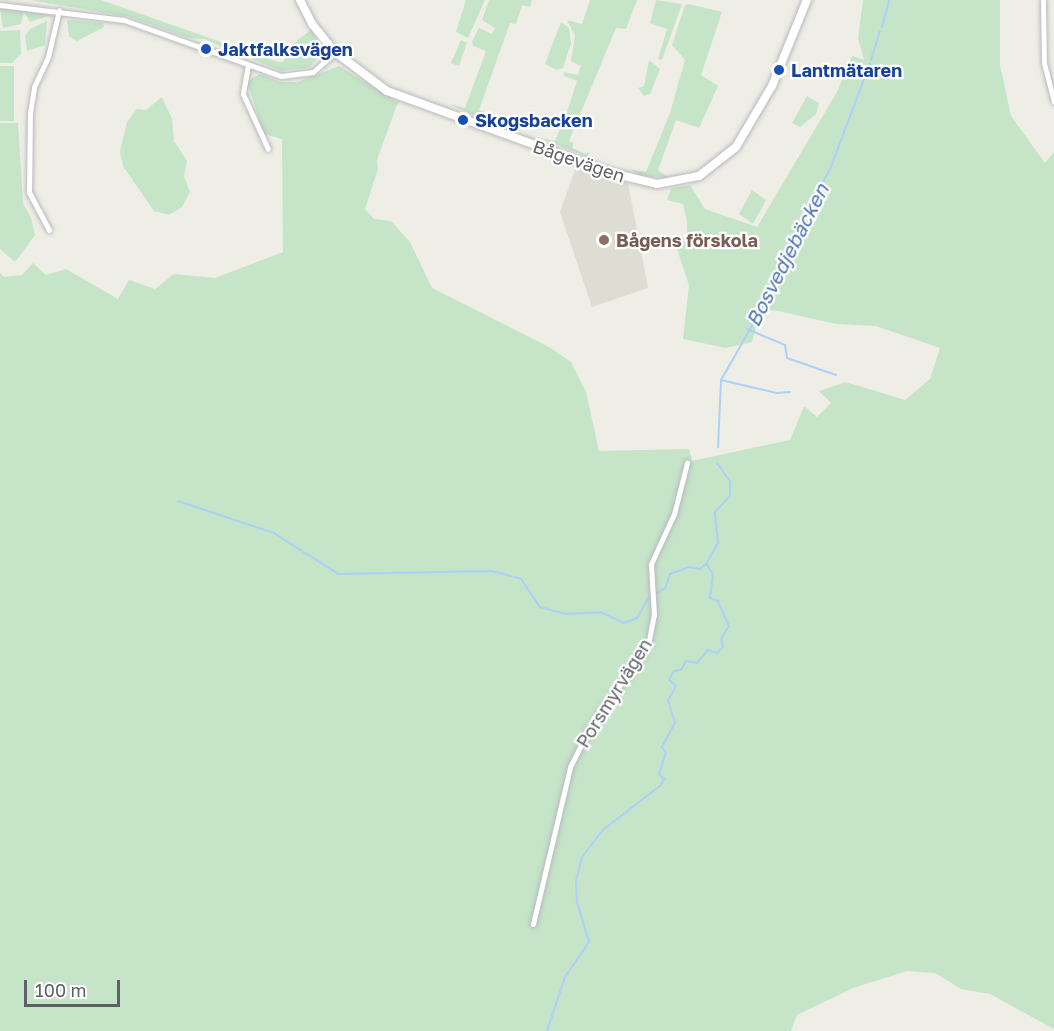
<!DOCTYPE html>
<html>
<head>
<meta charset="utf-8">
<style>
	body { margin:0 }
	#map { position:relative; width:1054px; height:1031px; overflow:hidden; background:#efeee6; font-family:"Golos Text",sans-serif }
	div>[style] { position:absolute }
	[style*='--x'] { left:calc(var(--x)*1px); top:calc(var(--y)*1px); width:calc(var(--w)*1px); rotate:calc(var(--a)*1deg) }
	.education>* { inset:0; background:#deddd4 }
	.green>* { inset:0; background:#c5e4c8 }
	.stream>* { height:2px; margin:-1px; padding:0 1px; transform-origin:1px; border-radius:1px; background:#add0f8 }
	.roads { filter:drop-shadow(0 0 2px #b8babf) drop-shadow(0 0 2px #b8babf) }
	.street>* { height:5px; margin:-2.5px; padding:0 2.5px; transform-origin:2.5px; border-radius:2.5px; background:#fff }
	.secondary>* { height:8px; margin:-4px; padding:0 4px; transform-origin:4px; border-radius:4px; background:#fff }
	.dots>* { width:16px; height:16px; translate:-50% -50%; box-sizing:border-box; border:3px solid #fff; border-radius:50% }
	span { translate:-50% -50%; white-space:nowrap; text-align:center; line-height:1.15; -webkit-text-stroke:4.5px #fff; paint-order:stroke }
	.transit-label { font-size:18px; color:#164399; font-weight:700 }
	.left { translate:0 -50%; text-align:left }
	.street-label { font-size:18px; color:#5e6065 }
	.education-label { font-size:18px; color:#785e54; font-weight:700 }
	.water-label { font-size:20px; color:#4e74b2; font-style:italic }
	.scale { position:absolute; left:24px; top:980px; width:96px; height:27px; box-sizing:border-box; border:3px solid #5e6065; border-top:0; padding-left:8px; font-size:18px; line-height:21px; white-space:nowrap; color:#5e6065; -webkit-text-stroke:4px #fff; paint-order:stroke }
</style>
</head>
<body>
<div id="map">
	<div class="education">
		<i style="clip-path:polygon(576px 167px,628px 183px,648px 288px,592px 307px,560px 212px)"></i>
	</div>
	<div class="green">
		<i style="clip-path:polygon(30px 0,101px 0,278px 62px,283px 62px,291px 45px,311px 30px,323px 51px,310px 67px,281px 71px,204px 39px,189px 38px,130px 17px)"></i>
		<i style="clip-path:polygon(466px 0,485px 0,468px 38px,456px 32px)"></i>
		<i style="clip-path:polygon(489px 0,532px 0,530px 7px,522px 5px,516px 24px,510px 23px,479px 110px,485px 112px,484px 117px,498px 120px,495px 126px,449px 104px,465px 108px,486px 51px,473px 46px,472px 41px,479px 28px,492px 34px,495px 28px,482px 20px)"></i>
		<i style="clip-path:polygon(590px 0,637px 0,626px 29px,616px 28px,569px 141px,574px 143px,572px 148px,585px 154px,589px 151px,587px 157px,540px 138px,555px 141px,567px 112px,577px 81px,564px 76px,564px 72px,578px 75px,581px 66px,571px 61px,575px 36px,567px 20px,582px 24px)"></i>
		<i style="clip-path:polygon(656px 0,682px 4px,662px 60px,658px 59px,667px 29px,650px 23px)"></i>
		<i style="clip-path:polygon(863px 0,1000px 0,1000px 65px,1011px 116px,1045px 163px,1054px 152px,1054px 1029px,990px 994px,961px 989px,935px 973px,907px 971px,853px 988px,797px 1015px,791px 1031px,0 1031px,0 273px,4px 277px,22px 275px,33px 263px,46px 275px,66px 269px,118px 299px,129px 280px,155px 289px,174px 274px,215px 278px,283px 252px,282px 139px,264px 134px,247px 81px,260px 74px,281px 82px,298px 82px,339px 66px,398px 102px,377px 160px,378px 169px,365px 209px,374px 219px,391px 221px,410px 242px,432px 288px,549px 347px,571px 362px,586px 392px,599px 451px,689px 449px,692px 461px,790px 440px,804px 406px,817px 417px,831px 403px,819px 391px,846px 382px,905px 400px,930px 379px,940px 348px,876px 326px,836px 324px,774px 310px,766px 312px,757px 323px,752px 342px,726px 348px,683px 339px,689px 285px,674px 240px,687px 237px,687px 221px,683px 204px,667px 200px,671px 188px,690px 185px,705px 209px,757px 227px,837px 92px,852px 56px,864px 60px,858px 38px)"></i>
		<i style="clip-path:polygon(689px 4px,722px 12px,701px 75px,718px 86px,699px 128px,676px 120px,658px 170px,669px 178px,641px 176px,630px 169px,646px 172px,670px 113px,685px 60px,672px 45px,685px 5px)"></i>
		<i style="clip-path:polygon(0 9px,49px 13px,51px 15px,30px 22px,24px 12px,21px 24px,3px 28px)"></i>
		<i style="clip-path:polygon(72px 20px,103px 23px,104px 27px,77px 41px,69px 36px,67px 21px)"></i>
		<i style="clip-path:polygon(47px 21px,45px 45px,27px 51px,25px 36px,30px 29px)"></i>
		<i style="clip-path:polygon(561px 22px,569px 28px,571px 43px,563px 68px,557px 70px,545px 64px)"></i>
		<i style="clip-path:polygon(20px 30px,21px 54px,12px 63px,0 63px,0 31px)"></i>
		<i style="clip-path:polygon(461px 40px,467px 43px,459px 66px,451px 63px)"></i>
		<i style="clip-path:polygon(649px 60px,660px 69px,650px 94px,644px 96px,638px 88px,644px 86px)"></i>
		<i style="clip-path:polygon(0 66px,14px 66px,14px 121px,0 121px)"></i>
		<i style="clip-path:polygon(807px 96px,819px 103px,816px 114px,800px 127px,792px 123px)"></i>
		<i style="clip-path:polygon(162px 97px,172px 119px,174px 141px,187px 161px,184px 176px,190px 192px,182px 207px,169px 215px,154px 211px,123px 166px,120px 152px,127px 122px,137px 109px,146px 110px)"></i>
		<i style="clip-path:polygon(0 123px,18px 123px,23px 203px,31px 218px,35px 235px,15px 262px,0 249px)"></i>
		<i style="clip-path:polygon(752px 190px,766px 200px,753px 224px,739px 214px)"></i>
	</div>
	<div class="stream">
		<i style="--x:882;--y:27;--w:28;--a:-75"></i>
		<i style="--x:871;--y:60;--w:30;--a:-73"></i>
		<i style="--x:747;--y:329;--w:41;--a:22.8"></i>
		<i style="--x:785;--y:345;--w:13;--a:81"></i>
		<i style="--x:787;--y:358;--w:52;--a:19.1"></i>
		<i style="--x:721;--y:380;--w:57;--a:13.1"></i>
		<i style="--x:777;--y:393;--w:13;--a:-4"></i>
		<i style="--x:718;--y:447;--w:67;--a:-87.4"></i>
		<i style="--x:721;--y:380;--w:111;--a:-60.2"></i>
		<i style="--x:776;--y:284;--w:33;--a:-74"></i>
		<i style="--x:785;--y:252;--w:97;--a:-61.6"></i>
		<i style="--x:831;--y:167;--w:111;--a:-69.4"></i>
		<i style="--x:178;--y:501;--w:101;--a:18.4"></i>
		<i style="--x:274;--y:533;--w:76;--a:32.6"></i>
		<i style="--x:338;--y:574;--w:154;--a:-1.1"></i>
		<i style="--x:492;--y:571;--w:30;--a:15"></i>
		<i style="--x:521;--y:579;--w:34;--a:56"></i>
		<i style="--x:540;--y:607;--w:27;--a:15"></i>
		<i style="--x:566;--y:614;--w:35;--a:-3"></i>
		<i style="--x:601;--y:612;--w:25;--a:26"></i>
		<i style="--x:624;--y:623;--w:14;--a:-21"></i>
		<i style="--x:637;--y:618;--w:24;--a:-60"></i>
		<i style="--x:655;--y:594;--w:12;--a:-31"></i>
		<i style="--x:665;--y:588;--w:15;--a:-70"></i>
		<i style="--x:670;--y:574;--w:20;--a:-20"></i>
		<i style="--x:689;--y:567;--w:11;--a:10"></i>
		<i style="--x:700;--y:569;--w:8;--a:-40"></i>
		<i style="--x:547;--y:1031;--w:57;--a:-71.6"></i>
		<i style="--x:565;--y:977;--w:42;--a:-55.6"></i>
		<i style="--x:589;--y:942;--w:42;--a:-106.7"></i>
		<i style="--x:577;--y:902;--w:21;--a:-93"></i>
		<i style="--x:576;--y:881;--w:25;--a:-76"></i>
		<i style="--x:582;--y:857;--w:34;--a:-52"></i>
		<i style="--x:603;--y:830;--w:73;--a:-37.8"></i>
		<i style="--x:661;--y:785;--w:7;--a:-63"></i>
		<i style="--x:664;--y:779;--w:7;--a:-135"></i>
		<i style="--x:659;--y:774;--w:22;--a:-72"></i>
		<i style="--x:666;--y:753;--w:7;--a:-124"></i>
		<i style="--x:662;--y:747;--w:27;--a:-62"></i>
		<i style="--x:675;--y:723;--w:24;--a:-107"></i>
		<i style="--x:668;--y:700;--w:16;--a:-60"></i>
		<i style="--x:676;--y:686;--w:9;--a:-139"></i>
		<i style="--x:669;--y:680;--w:10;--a:-61"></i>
		<i style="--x:674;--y:671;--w:7;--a:-8"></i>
		<i style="--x:681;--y:670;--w:10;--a:-61"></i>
		<i style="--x:686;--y:661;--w:11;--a:10"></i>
		<i style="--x:697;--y:663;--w:17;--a:-50"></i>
		<i style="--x:708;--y:650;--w:9;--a:18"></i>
		<i style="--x:717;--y:653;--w:8;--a:-45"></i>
		<i style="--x:723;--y:647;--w:8;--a:-104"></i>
		<i style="--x:721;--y:639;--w:15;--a:-58"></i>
		<i style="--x:729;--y:626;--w:27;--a:-114"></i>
		<i style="--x:718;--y:601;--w:9;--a:-159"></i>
		<i style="--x:710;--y:598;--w:24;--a:-83"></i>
		<i style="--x:713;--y:574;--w:12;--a:-125"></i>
		<i style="--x:706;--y:564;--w:24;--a:-60"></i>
		<i style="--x:718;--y:543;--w:31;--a:-96"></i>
		<i style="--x:715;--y:512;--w:22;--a:-47"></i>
		<i style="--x:730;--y:496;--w:15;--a:-90"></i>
		<i style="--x:730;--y:481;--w:22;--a:-126"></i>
	</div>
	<div class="roads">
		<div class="street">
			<i style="--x:1043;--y:0;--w:63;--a:89.1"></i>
			<i style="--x:1044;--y:63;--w:40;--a:75.6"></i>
			<i style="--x:0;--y:5;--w:125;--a:6.9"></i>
			<i style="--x:124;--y:20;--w:167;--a:19.6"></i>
			<i style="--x:281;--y:76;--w:32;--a:-7"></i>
			<i style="--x:313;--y:72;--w:30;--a:-42"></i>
			<i style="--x:248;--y:65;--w:29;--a:100"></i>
			<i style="--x:243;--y:94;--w:60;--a:65.6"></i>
			<i style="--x:49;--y:230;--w:43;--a:-117.8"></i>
			<i style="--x:29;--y:192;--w:79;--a:-89.3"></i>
			<i style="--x:30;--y:113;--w:26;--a:-81"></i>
			<i style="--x:34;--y:87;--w:33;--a:-65"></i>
			<i style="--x:48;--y:57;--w:48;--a:-76.8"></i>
			<i style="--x:533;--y:924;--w:161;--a:-76.7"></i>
			<i style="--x:570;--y:767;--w:42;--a:-63.4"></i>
			<i style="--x:589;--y:729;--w:103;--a:-54.9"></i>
			<i style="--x:648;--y:645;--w:31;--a:-79"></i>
			<i style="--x:654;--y:615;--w:51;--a:-93.4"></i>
			<i style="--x:651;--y:564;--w:55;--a:-65.3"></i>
			<i style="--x:674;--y:514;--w:53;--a:-75.7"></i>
		</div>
		<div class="secondary">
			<i style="--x:300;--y:0;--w:28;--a:63"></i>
			<i style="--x:313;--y:25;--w:35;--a:51"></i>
			<i style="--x:335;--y:52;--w:65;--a:36.9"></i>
			<i style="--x:387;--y:91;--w:239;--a:20"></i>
			<i style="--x:612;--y:173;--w:46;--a:13.7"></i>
			<i style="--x:657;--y:184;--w:43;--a:-10.8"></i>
			<i style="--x:699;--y:176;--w:47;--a:-38.1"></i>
			<i style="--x:736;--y:147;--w:71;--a:-59.5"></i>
			<i style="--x:772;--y:86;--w:93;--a:-67.9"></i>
		</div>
	</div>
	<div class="dots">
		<i style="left:206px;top:49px;background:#1a4fb4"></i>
		<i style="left:779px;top:70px;background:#1a4fb4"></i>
		<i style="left:463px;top:120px;background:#1a4fb4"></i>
		<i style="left:604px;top:240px;background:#8d6e63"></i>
	</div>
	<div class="transit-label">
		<span class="left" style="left:218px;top:49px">Jaktfalksvägen</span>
		<span class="left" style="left:791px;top:70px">Lantmätaren</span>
		<span class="left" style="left:475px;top:120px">Skogsbacken</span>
	</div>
	<div class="street-label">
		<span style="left:579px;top:161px;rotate:19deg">Bågevägen</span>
		<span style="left:614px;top:693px;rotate:-58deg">Porsmyrvägen</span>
	</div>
	<div class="education-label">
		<span class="left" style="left:616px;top:240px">Bågens förskola</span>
	</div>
	<div class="water-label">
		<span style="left:787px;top:255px;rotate:-63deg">Bosvedjebäcken</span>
	</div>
	<div class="scale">100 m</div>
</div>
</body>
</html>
